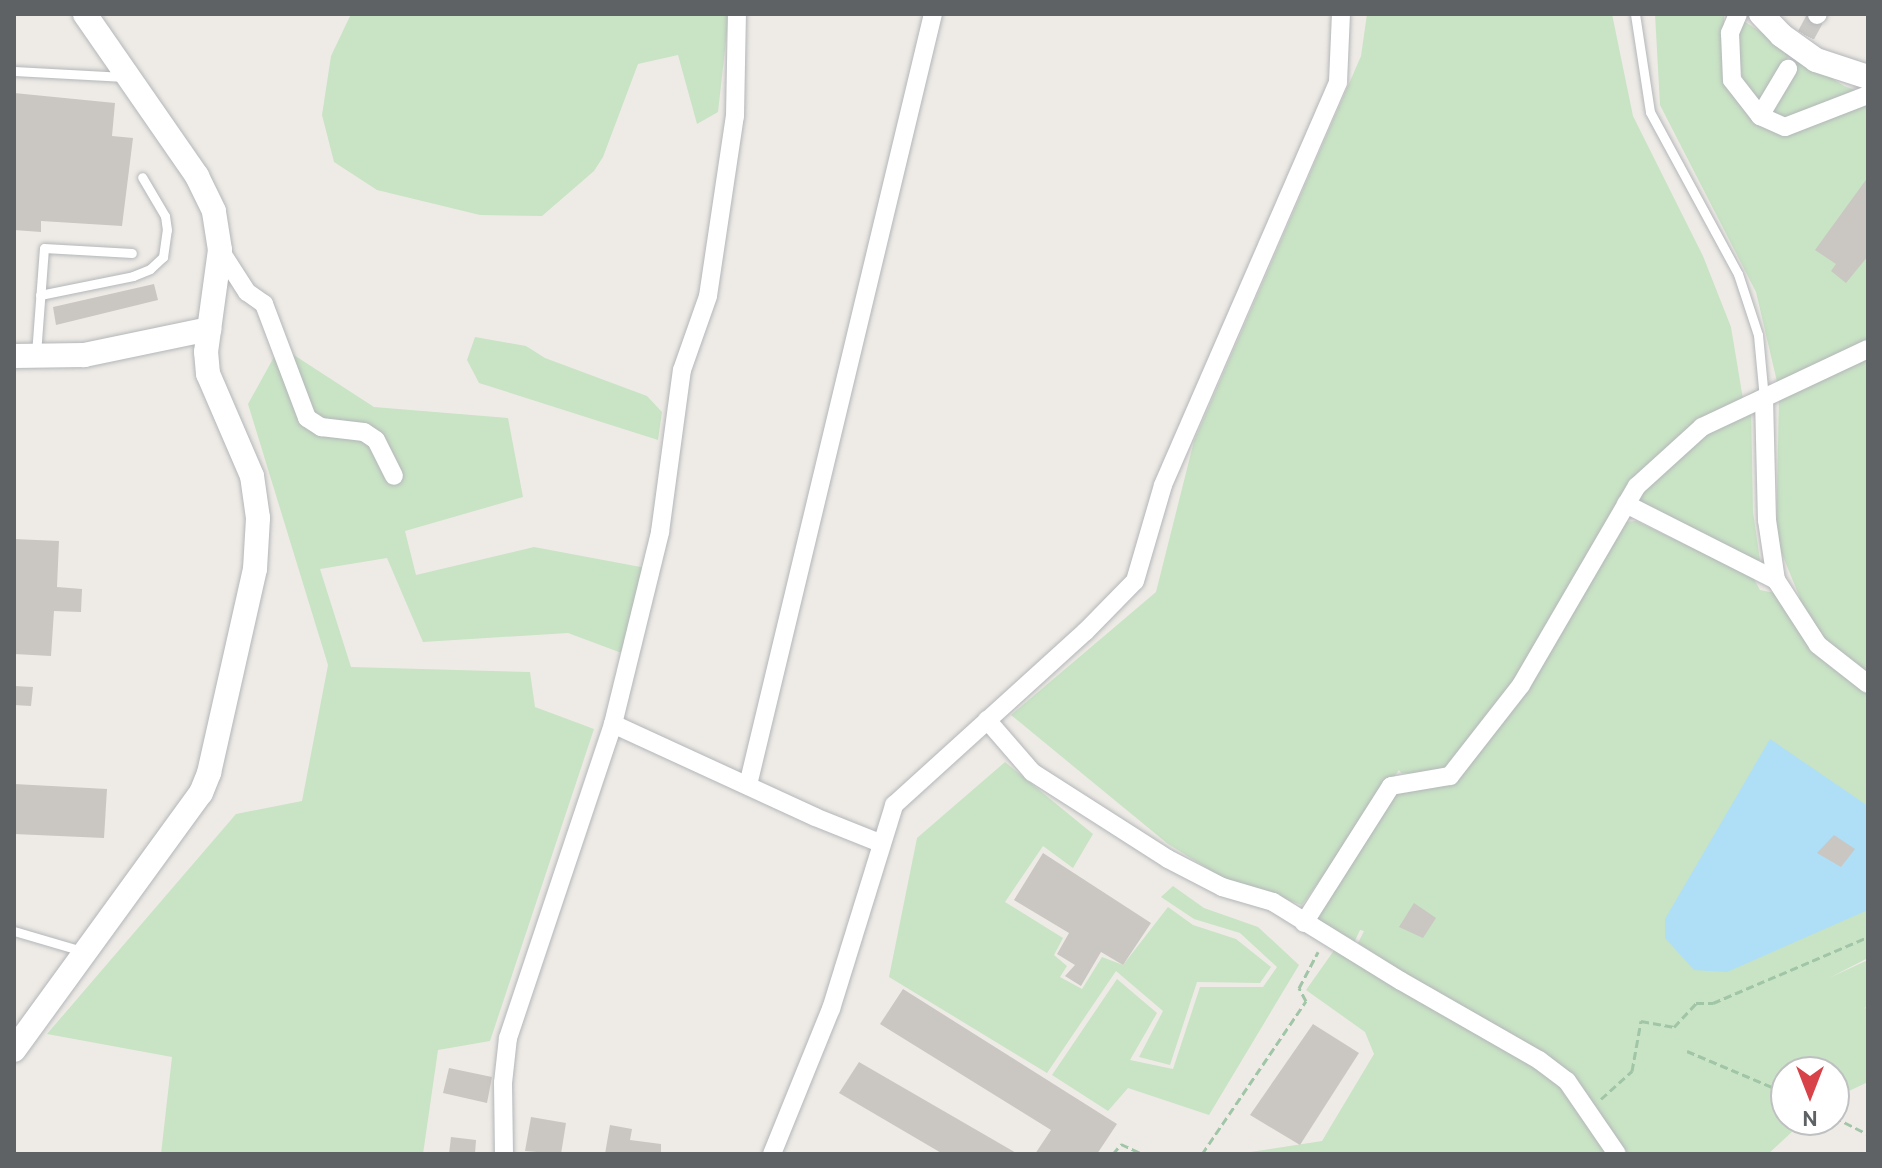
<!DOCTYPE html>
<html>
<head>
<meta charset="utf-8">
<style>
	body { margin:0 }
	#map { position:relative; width:1882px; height:1168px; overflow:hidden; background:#eeebe6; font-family:Cabin,sans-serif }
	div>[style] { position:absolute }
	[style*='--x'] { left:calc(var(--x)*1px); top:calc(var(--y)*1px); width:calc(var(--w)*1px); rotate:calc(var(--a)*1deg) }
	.green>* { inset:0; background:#c9e3c5 }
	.water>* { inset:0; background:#aedff6 }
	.building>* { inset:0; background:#cac6c2 }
	.minor-tunnel>* { height:18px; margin-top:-9px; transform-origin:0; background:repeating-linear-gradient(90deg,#cac9c6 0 18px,transparent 0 27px) }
	.path>* { height:3px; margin-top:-1.5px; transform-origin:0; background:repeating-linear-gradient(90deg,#a1c5a7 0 8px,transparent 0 12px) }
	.roads { filter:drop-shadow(0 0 2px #b3b6b9) drop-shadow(0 0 2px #b3b6b9) }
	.service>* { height:9px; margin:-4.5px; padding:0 4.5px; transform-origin:4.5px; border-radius:4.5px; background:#fff }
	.minor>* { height:18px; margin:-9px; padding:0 9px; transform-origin:9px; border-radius:9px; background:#fff }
	.tertiary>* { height:24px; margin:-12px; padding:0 12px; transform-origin:12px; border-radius:12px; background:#fff }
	span { translate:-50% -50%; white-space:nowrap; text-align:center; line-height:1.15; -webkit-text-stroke:7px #fff; paint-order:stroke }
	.frame { position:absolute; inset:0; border:16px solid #5e6265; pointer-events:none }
	.north { position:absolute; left:1770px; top:1056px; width:80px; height:80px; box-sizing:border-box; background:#fff; border:2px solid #bfc0c1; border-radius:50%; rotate:180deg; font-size:22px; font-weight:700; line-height:32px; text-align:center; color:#5e6265 }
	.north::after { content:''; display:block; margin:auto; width:28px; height:36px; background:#d74348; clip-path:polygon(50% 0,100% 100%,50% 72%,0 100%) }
</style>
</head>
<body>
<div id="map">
	<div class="green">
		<i style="clip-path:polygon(351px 14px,729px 14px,718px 112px,697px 124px,678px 55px,638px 64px,603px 157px,594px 171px,542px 216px,480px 215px,377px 190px,334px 162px,322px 115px,331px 56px)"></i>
		<i style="clip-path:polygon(1367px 14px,1612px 14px,1633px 116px,1703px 256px,1731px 327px,1743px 399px,1755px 390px,1751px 405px,1753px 512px,1760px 560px,1748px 562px,1619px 500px,1496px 711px,1440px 773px,1401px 773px,1399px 770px,1302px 905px,1223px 878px,1168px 844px,1011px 715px,1156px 592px,1194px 441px,1361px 56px)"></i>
		<i style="clip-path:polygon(1655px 14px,1724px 14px,1724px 60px,1758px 113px,1785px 124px,1768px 110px,1799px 57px,1844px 86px,1861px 92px,1868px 101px,1868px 346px,1778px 386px,1756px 292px,1660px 105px)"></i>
		<i style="clip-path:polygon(1742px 20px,1791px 51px,1763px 108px,1747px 93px,1732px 40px)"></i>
		<i style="clip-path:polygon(475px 337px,526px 346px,545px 358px,647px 396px,662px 412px,658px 440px,479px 383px,467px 360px)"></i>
		<i style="clip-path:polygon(280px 346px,374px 407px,508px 418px,523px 497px,405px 531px,416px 575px,534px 547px,646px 568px,627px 655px,568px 633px,423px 642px,387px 558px,320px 569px,351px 667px,530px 672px,535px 707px,594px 729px,490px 1041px,438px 1050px,423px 1154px,161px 1154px,172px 1057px,47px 1034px,236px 814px,302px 801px,328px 665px,248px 404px)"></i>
		<i style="clip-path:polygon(1868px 354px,1868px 958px,1829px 978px,1868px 960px,1868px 1006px,1863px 1009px,1868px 1007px,1868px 1082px,1834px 1098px,1834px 1072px,1786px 1072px,1786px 1120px,1805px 1120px,1768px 1154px,1628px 1154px,1572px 1080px,1358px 943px,1364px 931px,1360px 930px,1352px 947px,1302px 913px,1391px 786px,1465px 772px,1623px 522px,1636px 521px,1753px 577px,1760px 590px,1800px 598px,1776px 539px,1779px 397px)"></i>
		<i style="clip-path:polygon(1005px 762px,1093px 834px,1073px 868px,1043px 846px,1005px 902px,1063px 938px,1054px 955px,1067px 966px,1060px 977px,1082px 989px,1102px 957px,1123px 965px,1168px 907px,1193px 925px,1236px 939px,1271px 967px,1260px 983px,1197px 982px,1170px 1065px,1139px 1057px,1163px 1011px,1116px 971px,1047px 1073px,889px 977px,917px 838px)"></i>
		<i style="clip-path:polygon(1173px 886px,1204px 908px,1258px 927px,1299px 965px,1209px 1115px,1128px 1088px,1108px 1111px,1052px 1075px,1117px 979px,1157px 1013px,1130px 1060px,1173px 1069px,1200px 987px,1263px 987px,1277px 967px,1240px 933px,1194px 919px,1161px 897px)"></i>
		<i style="clip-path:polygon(1335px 949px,1558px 1074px,1622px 1154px,1237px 1154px,1322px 1141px,1374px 1054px,1365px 1032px,1306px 990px)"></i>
	</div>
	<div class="water">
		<i style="clip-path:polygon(1770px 739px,1868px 806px,1868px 910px,1727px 972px,1694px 970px,1665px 938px,1665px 919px)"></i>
	</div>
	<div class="building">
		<i style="clip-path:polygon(14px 93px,115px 103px,112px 136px,133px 138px,122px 226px,41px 221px,41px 232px,14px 230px)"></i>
		<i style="clip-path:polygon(1868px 177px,1868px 256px,1846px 283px,1831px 271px,1836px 264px,1815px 250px)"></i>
		<i style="clip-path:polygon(154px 284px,158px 300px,56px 325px,53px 307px)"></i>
		<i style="clip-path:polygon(14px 539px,59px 541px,57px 587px,82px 589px,81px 612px,54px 611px,51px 656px,14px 654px)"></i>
		<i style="clip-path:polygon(14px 686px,33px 687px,31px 706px,14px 705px)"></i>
		<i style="clip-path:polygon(14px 784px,107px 789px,104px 838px,14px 834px)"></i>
		<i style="clip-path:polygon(1834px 835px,1855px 849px,1841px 867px,1817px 853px)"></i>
		<i style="clip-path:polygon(1043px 853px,1151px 923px,1123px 965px,1101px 952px,1081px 986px,1065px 976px,1075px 965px,1057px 954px,1069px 933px,1014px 900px)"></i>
		<i style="clip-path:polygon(1414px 903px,1436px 918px,1423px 938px,1399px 927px)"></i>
		<i style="clip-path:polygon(903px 989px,1117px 1124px,1097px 1154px,1035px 1154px,1051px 1130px,880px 1024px)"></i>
		<i style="clip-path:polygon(1313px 1024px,1359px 1053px,1300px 1145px,1250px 1115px)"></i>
		<i style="clip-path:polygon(859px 1062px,1018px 1154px,943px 1154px,839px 1093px)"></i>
		<i style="clip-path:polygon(449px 1068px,492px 1077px,487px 1103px,443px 1093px)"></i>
		<i style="clip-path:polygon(531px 1117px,566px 1123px,561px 1154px,525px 1151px)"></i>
		<i style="clip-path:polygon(610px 1125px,632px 1129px,630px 1140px,661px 1144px,661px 1154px,605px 1154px)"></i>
		<i style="clip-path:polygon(451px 1137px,476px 1140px,475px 1154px,449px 1154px)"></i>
	</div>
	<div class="minor-tunnel">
		<i style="--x:1793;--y:59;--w:50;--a:-61.4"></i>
	</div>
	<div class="path">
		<i style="--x:1687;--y:1051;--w:108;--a:23"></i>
		<i style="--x:1601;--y:1099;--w:42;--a:-42.1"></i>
		<i style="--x:1632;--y:1071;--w:51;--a:-79.8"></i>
		<i style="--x:1641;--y:1021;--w:34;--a:10"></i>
		<i style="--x:1674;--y:1027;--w:33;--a:-47"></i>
		<i style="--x:1696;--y:1003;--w:17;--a:0"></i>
		<i style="--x:1713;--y:1003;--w:168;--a:-23.1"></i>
		<i style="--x:1834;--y:1117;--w:38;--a:27"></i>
		<i style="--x:1113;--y:1154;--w:13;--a:-51"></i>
		<i style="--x:1121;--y:1144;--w:23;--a:25"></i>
		<i style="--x:1202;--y:1154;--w:185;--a:-55.8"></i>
		<i style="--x:1306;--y:1001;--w:15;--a:-118"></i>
		<i style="--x:1299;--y:988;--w:41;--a:-62.2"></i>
	</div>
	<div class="roads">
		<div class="service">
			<i style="--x:1635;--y:14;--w:99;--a:81.3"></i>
			<i style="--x:1650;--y:112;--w:184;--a:61.5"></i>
			<i style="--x:1738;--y:274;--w:64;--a:71.8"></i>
			<i style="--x:1758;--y:335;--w:63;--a:84.6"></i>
			<i style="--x:14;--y:71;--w:111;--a:3.1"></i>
			<i style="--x:40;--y:295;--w:95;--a:-11.5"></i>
			<i style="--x:133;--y:276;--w:18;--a:-22"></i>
			<i style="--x:150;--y:269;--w:18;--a:-43"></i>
			<i style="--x:163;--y:257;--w:27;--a:-82"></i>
			<i style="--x:167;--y:230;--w:14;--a:-98"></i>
			<i style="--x:165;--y:216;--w:45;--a:-120.5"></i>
			<i style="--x:36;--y:354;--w:106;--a:-85.7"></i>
			<i style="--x:44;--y:248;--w:88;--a:3.3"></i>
			<i style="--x:14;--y:931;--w:71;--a:16.4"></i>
		</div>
		<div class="minor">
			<i style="--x:1738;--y:14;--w:21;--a:113"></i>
			<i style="--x:1730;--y:33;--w:47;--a:87.6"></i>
			<i style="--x:1732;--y:80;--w:46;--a:52.1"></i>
			<i style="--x:1760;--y:116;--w:27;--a:24"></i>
			<i style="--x:1785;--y:127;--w:89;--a:-21.1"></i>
			<i style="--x:1817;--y:15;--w:1;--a:-45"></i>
			<i style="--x:1760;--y:116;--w:55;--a:-59.2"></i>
			<i style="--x:220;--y:250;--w:50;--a:57.3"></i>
			<i style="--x:247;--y:292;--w:21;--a:35"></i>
			<i style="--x:264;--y:304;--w:122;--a:69.3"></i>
			<i style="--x:307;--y:418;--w:17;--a:33"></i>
			<i style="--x:321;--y:427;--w:43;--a:6.6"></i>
			<i style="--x:364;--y:432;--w:14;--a:34"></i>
			<i style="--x:376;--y:440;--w:40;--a:63.4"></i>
			<i style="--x:1764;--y:398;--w:122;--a:88.6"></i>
			<i style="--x:1767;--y:520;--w:61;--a:81.5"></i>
			<i style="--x:1776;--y:580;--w:77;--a:57.1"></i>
			<i style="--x:1818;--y:645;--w:63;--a:38"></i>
			<i style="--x:1626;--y:504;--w:168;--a:26.9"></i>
			<i style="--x:987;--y:720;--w:69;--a:49.1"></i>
			<i style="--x:1032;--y:772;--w:161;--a:32.6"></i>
			<i style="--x:1168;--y:859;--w:61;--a:27.4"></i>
			<i style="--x:1222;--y:887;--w:53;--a:16.4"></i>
			<i style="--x:1273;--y:902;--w:150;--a:31.7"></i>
			<i style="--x:1401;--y:981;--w:159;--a:29.8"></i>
			<i style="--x:1539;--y:1060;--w:35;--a:37"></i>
			<i style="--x:1567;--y:1081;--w:88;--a:55.6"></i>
			<i style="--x:613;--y:724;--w:222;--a:24.7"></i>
			<i style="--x:815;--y:817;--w:70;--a:21.8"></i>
			<i style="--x:748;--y:785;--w:793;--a:-76.51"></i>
			<i style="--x:1304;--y:923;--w:162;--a:-57.6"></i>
			<i style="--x:1391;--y:786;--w:60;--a:-9.6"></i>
			<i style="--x:1450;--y:776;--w:115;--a:-52"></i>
			<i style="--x:1521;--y:685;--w:230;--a:-59.8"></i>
			<i style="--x:1637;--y:486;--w:88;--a:-42.2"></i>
			<i style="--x:1702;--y:427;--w:183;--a:-25.2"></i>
			<i style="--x:504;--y:1154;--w:71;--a:-90.8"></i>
			<i style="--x:503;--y:1083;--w:45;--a:-83.7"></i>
			<i style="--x:508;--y:1038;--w:331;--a:-71.5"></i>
			<i style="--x:613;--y:724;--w:198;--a:-76.2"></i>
			<i style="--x:660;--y:532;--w:163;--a:-82.3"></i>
			<i style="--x:682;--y:370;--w:78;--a:-70.6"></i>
			<i style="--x:708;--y:296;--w:182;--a:-81.5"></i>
			<i style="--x:735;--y:116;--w:102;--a:-88.9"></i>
			<i style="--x:772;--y:1154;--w:157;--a:-67.9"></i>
			<i style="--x:831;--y:1009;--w:214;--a:-72.8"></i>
			<i style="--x:894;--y:805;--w:258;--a:-42.2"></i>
			<i style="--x:1085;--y:632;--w:71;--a:-45.6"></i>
			<i style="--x:1135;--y:581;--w:100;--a:-73.7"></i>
			<i style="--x:1163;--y:485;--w:439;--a:-66.5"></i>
			<i style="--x:1338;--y:82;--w:68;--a:-87.5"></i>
		</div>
		<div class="tertiary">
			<i style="--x:1761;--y:14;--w:29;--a:46"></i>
			<i style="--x:1781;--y:35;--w:43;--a:35.5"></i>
			<i style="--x:1816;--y:60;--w:55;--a:18.1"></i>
			<i style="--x:14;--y:356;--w:70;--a:-0.8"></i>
			<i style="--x:84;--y:355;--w:128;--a:-11.7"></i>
			<i style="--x:14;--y:1050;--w:318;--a:-54"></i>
			<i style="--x:201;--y:793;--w:22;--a:-68"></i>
			<i style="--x:209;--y:773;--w:209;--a:-77.3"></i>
			<i style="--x:255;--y:569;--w:51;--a:-86.6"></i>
			<i style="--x:258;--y:518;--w:42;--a:-98.1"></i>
			<i style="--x:252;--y:476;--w:111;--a:-113.3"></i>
			<i style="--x:208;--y:374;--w:22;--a:-95"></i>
			<i style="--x:206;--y:352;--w:103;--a:-82.2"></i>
			<i style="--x:220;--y:250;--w:39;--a:-99"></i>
			<i style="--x:214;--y:211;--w:39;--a:-116"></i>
			<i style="--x:197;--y:176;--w:197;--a:-124.7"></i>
		</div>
	</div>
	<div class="frame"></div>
	<div class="north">N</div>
</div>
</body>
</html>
